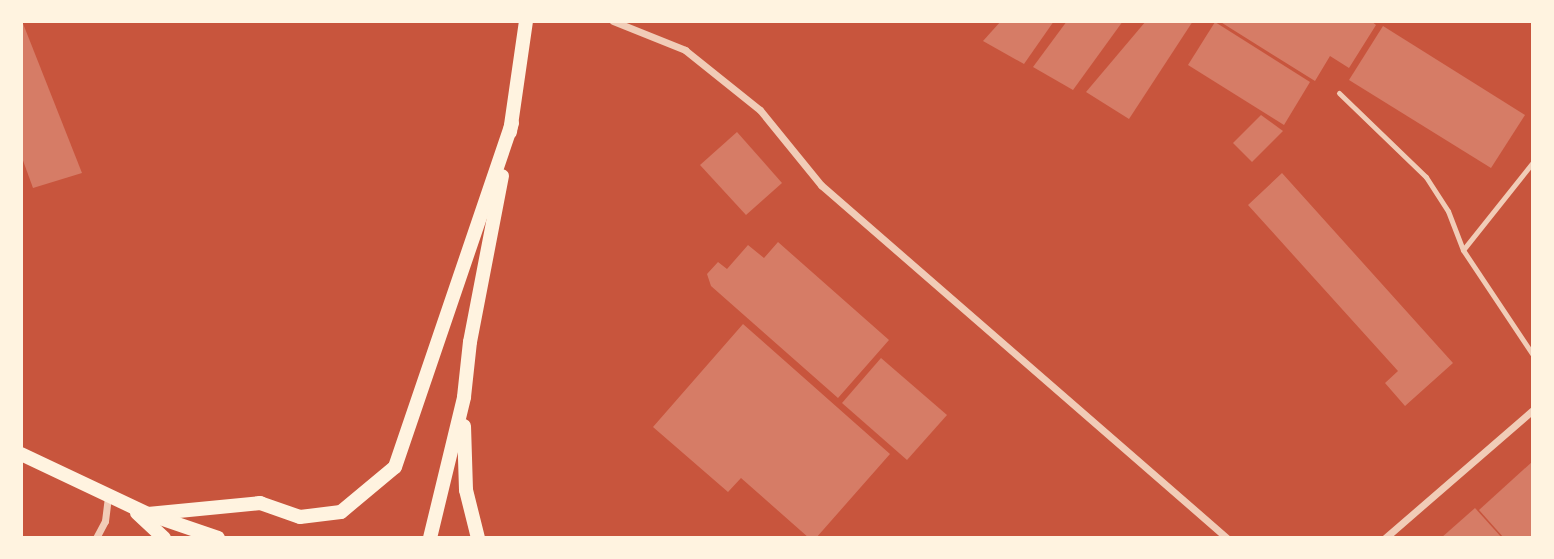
<!DOCTYPE html>
<html>
<head>
<meta charset="utf-8">
<style>
	body { margin:0 }
	#map { position:relative; width:1554px; height:559px; overflow:hidden; background:#c8553d; font-family:"Noto Sans",sans-serif }
	div>[style] { position:absolute }
	[style*='--x'] { left:calc(var(--x)*1px); top:calc(var(--y)*1px); width:calc(var(--w)*1px); rotate:calc(var(--a)*1deg) }
	.building>* { inset:0; background:#d67c66 }
	.service>* { height:5px; margin:-2.5px; padding:0 2.5px; transform-origin:2.5px; border-radius:2.5px; background:#f1ccb7 }
	.minor>* { height:7px; margin:-3.5px; padding:0 3.5px; transform-origin:3.5px; border-radius:3.5px; background:#f1ccb7 }
	.secondary>* { height:14px; margin:-7px; padding:0 7px; transform-origin:7px; border-radius:7px; background:#fff3e0 }
	span { translate:-50% -50%; white-space:nowrap; text-align:center; line-height:1.15; -webkit-text-stroke:5px #fff3e0; paint-order:stroke }
	.frame { position:absolute; inset:0; border:23px solid #fff3e0; pointer-events:none }
</style>
</head>
<body>
<div id="map">
	<div class="building">
		<i style="clip-path:polygon(22px 21px,82px 173px,33px 188px,21px 155px)"></i>
		<i style="clip-path:polygon(1001px 21px,1054px 21px,1024px 64px,983px 41px)"></i>
		<i style="clip-path:polygon(1067px 21px,1123px 21px,1073px 90px,1033px 67px)"></i>
		<i style="clip-path:polygon(1146px 21px,1193px 21px,1129px 119px,1086px 92px)"></i>
		<i style="clip-path:polygon(1219px 21px,1371px 21px,1376px 25px,1349px 68px,1330px 56px,1315px 81px)"></i>
		<i style="clip-path:polygon(1215px 22px,1310px 82px,1284px 125px,1188px 65px)"></i>
		<i style="clip-path:polygon(1383px 26px,1525px 115px,1491px 168px,1349px 80px)"></i>
		<i style="clip-path:polygon(1261px 115px,1283px 131px,1252px 162px,1233px 143px)"></i>
		<i style="clip-path:polygon(737px 132px,782px 183px,746px 215px,700px 165px)"></i>
		<i style="clip-path:polygon(1282px 173px,1453px 363px,1405px 406px,1385px 383px,1398px 371px,1248px 205px)"></i>
		<i style="clip-path:polygon(778px 242px,889px 340px,838px 398px,711px 286px,707px 274px,718px 262px,727px 269px,748px 245px,764px 258px)"></i>
		<i style="clip-path:polygon(743px 324px,890px 454px,816px 538px,809px 538px,741px 478px,728px 492px,653px 427px)"></i>
		<i style="clip-path:polygon(881px 358px,947px 415px,907px 460px,842px 403px)"></i>
		<i style="clip-path:polygon(1533px 461px,1533px 538px,1504px 538px,1479px 510px)"></i>
		<i style="clip-path:polygon(1475px 508px,1502px 538px,1441px 538px)"></i>
	</div>
	<div class="service">
		<i style="--x:1339;--y:93;--w:121;--a:44"></i>
		<i style="--x:1426;--y:177;--w:40;--a:57.1"></i>
		<i style="--x:1448;--y:211;--w:42;--a:69"></i>
		<i style="--x:1533;--y:162;--w:112;--a:128.5"></i>
		<i style="--x:1463;--y:250;--w:126;--a:56.3"></i>
	</div>
	<div class="minor">
		<i style="--x:613;--y:21;--w:78;--a:21.9"></i>
		<i style="--x:685;--y:50;--w:96;--a:38.7"></i>
		<i style="--x:760;--y:110;--w:97;--a:50.9"></i>
		<i style="--x:821;--y:185;--w:538;--a:41.01"></i>
		<i style="--x:96;--y:538;--w:19;--a:-62"></i>
		<i style="--x:105;--y:521;--w:25;--a:-83"></i>
		<i style="--x:1385;--y:538;--w:196;--a:-40.9"></i>
	</div>
	<div class="secondary">
		<i style="--x:510;--y:132;--w:112;--a:-81.8"></i>
		<i style="--x:464;--y:426;--w:64;--a:88.2"></i>
		<i style="--x:466;--y:490;--w:49;--a:76"></i>
		<i style="--x:21;--y:454;--w:140;--a:25.3"></i>
		<i style="--x:148;--y:514;--w:74;--a:18.9"></i>
		<i style="--x:137;--y:513;--w:37;--a:43"></i>
		<i style="--x:148;--y:514;--w:113;--a:-5.6"></i>
		<i style="--x:260;--y:503;--w:42;--a:19.3"></i>
		<i style="--x:300;--y:517;--w:41;--a:-7"></i>
		<i style="--x:341;--y:512;--w:70;--a:-39.8"></i>
		<i style="--x:395;--y:467;--w:363;--a:-71.2"></i>
		<i style="--x:430;--y:538;--w:145;--a:-76.4"></i>
		<i style="--x:464;--y:397;--w:55;--a:-83.8"></i>
		<i style="--x:470;--y:342;--w:169;--a:-79.1"></i>
	</div>
	<div class="frame"></div>
</div>
</body>
</html>
